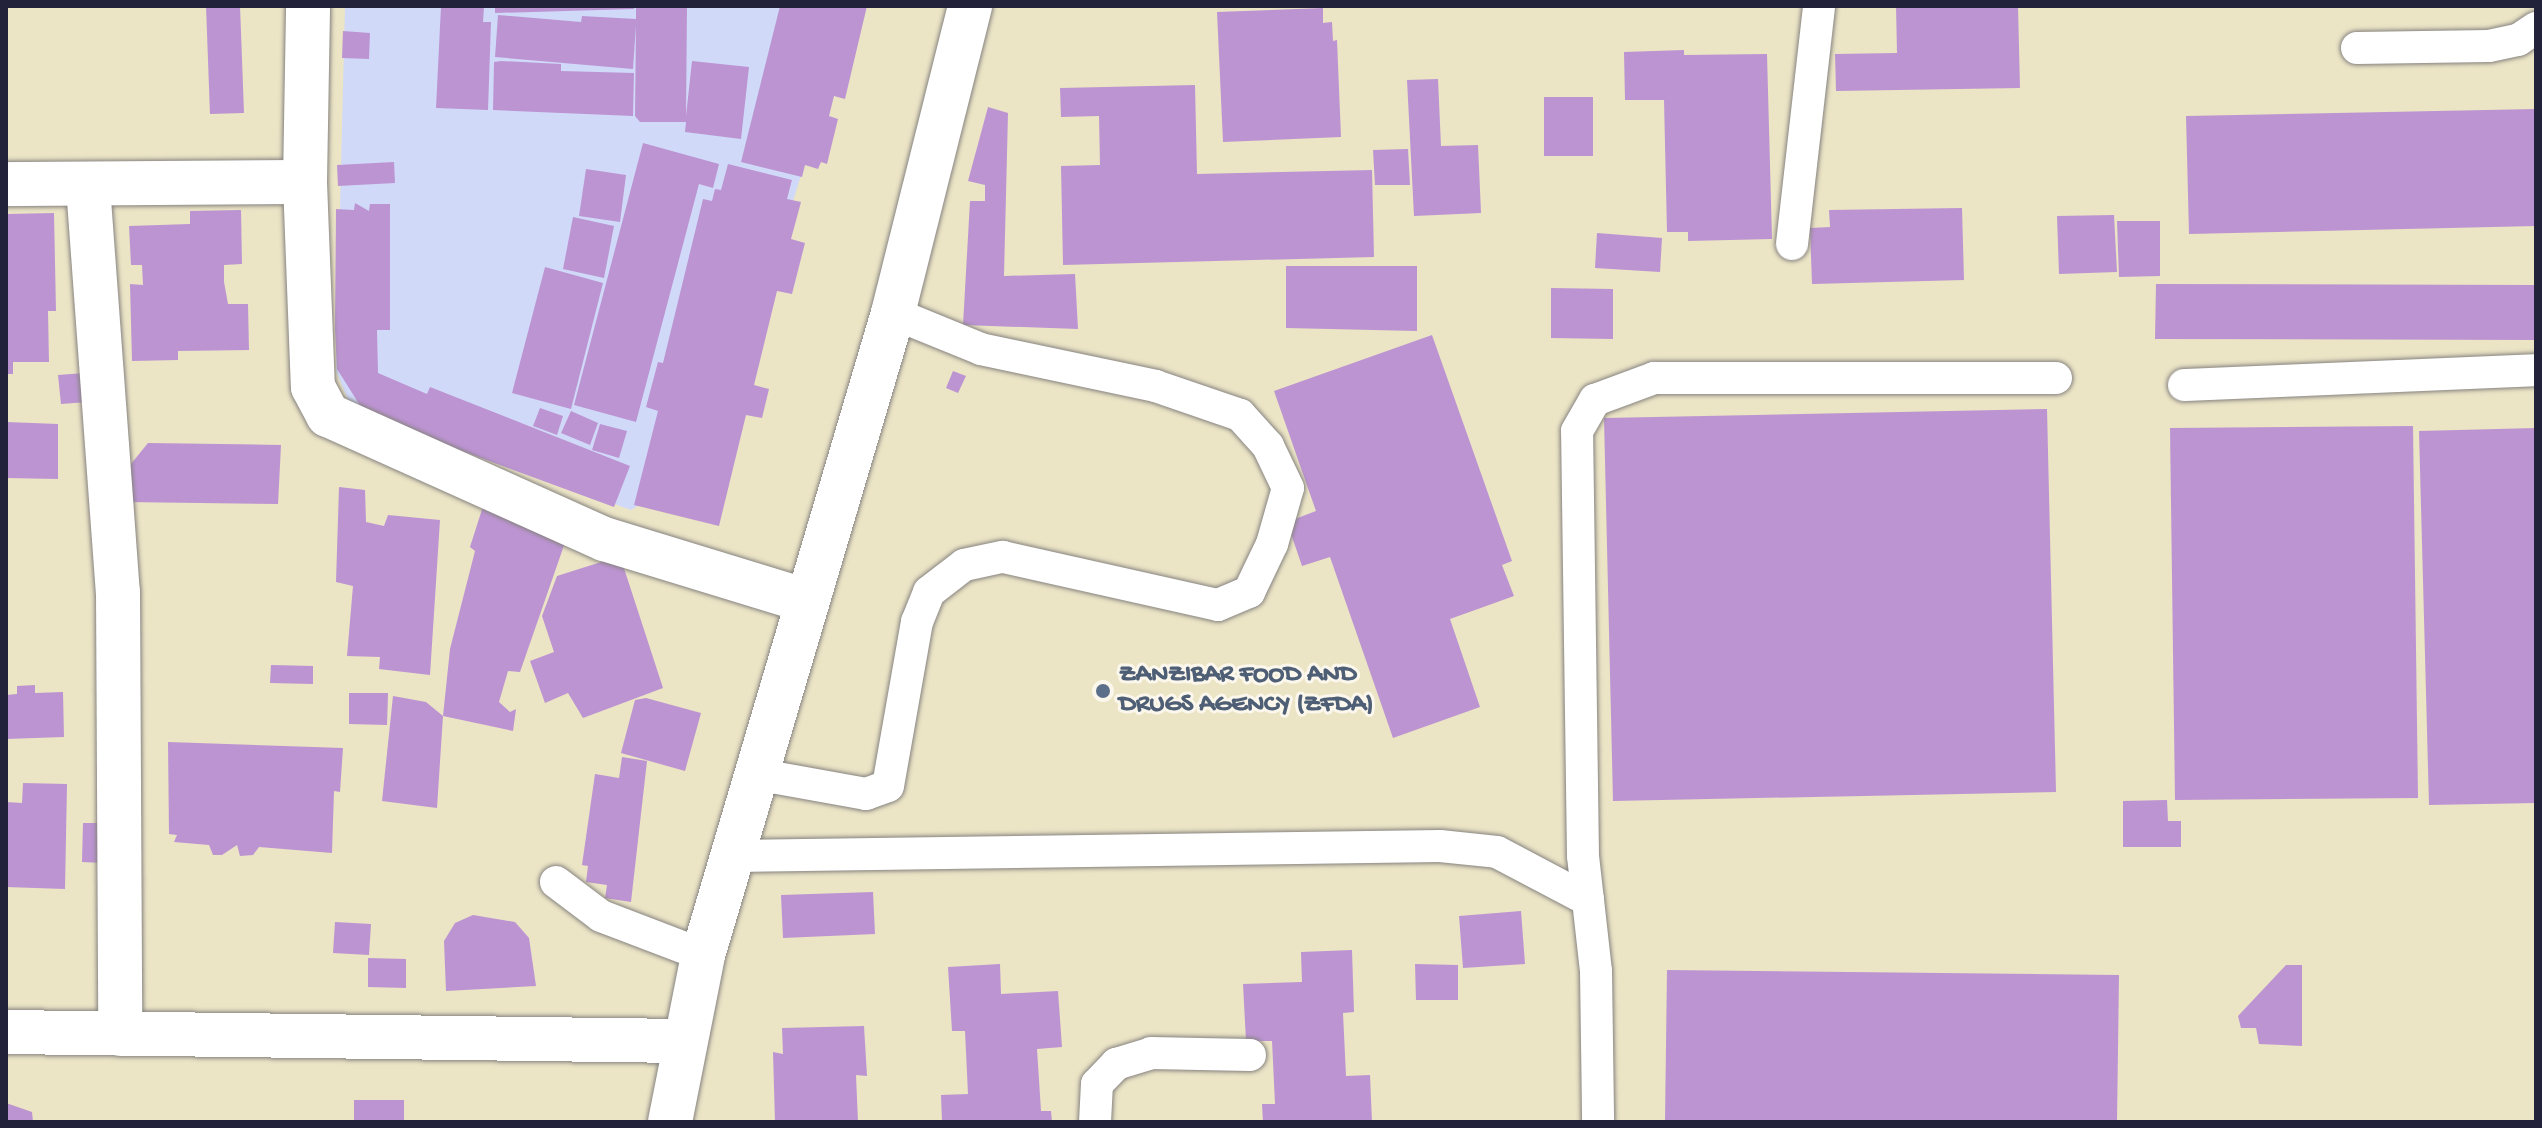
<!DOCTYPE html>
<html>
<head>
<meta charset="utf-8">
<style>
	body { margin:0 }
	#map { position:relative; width:2542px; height:1128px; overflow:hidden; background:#ebe4c5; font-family:"Gochi Hand",sans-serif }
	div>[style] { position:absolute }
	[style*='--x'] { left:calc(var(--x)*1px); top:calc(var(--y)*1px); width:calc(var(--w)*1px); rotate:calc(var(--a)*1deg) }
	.built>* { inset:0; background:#d1d9f9 }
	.building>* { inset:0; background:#bc94d2 }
	.roads { filter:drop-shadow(0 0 2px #868380) drop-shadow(0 0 2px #868380) }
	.service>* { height:32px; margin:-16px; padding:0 16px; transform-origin:16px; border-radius:16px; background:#fff }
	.minor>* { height:44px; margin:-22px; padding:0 22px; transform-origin:22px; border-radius:22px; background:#fff }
	.tertiary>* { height:44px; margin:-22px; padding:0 22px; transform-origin:22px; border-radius:22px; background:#fff }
	.dots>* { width:22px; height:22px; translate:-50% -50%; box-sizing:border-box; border:4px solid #fbf7ec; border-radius:50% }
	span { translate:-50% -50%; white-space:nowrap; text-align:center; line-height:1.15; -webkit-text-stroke:6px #fbf7ec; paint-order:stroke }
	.service-label { font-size:26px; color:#4e5e75; font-weight:700 }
	.left { translate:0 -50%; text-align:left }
	.frame { position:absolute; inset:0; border:8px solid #22223b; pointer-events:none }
</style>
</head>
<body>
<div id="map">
	<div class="built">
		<i style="clip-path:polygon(345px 6px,854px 6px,711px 463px,631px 510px,352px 409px,336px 371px)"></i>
	</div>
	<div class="building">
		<i style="clip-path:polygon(206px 6px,240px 6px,244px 113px,210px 114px)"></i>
		<i style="clip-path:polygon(441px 6px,484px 6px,483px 22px,491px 22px,488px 110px,436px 108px)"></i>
		<i style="clip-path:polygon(495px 6px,634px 6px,634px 9px,495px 13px)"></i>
		<i style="clip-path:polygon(636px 6px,687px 6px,686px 116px,692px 61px,749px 67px,741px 139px,685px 132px,686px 122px,640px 122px,635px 116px,636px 25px,633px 69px,495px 57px,498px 15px,581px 22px,582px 16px,636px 19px)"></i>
		<i style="clip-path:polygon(780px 6px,867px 6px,845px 99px,834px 96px,829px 116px,838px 119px,827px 164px,821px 162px,818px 169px,805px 165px,802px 177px,741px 162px)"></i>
		<i style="clip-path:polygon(1896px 6px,2018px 6px,2020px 88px,1836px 91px,1835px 54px,1897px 53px)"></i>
		<i style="clip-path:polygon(1323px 8px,1323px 23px,1332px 22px,1333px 41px,1337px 40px,1341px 137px,1223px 142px,1217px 12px)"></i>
		<i style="clip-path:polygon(343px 31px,370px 33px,369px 59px,342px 58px)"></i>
		<i style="clip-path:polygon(1684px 50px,1684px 55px,1767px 54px,1772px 239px,1688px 241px,1688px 232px,1667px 232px,1664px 100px,1625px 100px,1624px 52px)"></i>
		<i style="clip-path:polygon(501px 61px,561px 64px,561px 71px,634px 73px,633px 116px,493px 110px,494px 62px)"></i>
		<i style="clip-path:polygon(1438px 79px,1441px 146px,1478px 145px,1481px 213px,1414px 216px,1407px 80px)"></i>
		<i style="clip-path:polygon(1195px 85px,1197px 174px,1372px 170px,1374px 257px,1063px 265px,1061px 166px,1100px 165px,1099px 116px,1061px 117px,1060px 88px)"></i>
		<i style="clip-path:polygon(1544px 97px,1593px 97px,1593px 156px,1544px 156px)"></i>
		<i style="clip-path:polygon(988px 107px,1008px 113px,1004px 276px,1075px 274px,1078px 329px,963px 325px,970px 201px,985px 201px,985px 185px,968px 181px)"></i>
		<i style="clip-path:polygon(2536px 109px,2536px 226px,2189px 234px,2186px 116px)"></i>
		<i style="clip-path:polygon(643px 143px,719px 164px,713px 188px,699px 184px,636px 422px,574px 405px)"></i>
		<i style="clip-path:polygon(1408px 149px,1410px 185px,1375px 185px,1373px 150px)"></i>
		<i style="clip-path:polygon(394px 162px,395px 183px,338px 186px,337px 165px)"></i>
		<i style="clip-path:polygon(728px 164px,792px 180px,787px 199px,801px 202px,791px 239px,805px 243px,792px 294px,777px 291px,754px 385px,769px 389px,762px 418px,746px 415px,719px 526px,634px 505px,658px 411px,646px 407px,658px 362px,663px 363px,703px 199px,712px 201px,715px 189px,721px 190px)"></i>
		<i style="clip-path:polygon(586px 169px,626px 175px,620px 222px,579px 216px)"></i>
		<i style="clip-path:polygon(355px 203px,369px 211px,370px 204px,390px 204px,390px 330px,377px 330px,378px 373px,427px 394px,430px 387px,630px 466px,614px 507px,416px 434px,361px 407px,337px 369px,335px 329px,336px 209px,354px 210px)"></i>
		<i style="clip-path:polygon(1962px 208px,1964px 280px,1812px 284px,1810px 228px,1830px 227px,1829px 210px)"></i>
		<i style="clip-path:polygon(241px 210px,242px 264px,224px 265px,224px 282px,228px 304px,248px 304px,249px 350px,178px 351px,178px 360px,132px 361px,130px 284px,143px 285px,142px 265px,131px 265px,129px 226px,190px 224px,190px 211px)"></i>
		<i style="clip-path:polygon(54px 213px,56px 311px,48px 311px,49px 362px,13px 362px,13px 374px,6px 374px,6px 214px)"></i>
		<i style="clip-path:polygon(2114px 215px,2117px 272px,2059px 274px,2057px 216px)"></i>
		<i style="clip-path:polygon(573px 217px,614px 226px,604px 278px,563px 269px)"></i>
		<i style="clip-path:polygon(2117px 221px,2160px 221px,2160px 276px,2119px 277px)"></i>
		<i style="clip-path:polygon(1597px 233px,1662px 238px,1660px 272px,1595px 268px)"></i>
		<i style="clip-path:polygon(1286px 266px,1417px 266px,1417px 331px,1286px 328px)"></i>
		<i style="clip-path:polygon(545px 267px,603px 283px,571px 409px,512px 393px)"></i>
		<i style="clip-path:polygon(2156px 284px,2536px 285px,2536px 340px,2155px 339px)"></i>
		<i style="clip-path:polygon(1551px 288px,1613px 289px,1613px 339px,1551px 338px)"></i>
		<i style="clip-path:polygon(1432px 335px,1512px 561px,1502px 565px,1514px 596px,1450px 619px,1480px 707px,1393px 738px,1330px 557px,1302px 566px,1287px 522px,1316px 511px,1274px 391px)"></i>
		<i style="clip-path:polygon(953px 371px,966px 376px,958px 393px,946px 388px)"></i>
		<i style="clip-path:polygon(98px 372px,101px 401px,61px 404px,58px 375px)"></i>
		<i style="clip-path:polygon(540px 408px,563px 416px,557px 435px,533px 426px)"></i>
		<i style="clip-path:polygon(2047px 409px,2056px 792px,1613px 801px,1604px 418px)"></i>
		<i style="clip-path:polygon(571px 411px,598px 423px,590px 445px,561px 433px)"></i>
		<i style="clip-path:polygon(6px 422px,58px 424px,58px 479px,6px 478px)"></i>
		<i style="clip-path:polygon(600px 424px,627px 431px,619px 458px,592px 450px)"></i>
		<i style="clip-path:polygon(2413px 426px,2418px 798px,2175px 800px,2170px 428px)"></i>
		<i style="clip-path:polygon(2536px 428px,2536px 803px,2429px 805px,2419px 431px)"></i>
		<i style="clip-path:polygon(148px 443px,281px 445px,278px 504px,124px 502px,122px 475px)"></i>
		<i style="clip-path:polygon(339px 487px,365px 490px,366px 522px,384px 526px,388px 515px,440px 520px,430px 675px,379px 669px,380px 657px,347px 656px,353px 586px,336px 582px)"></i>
		<i style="clip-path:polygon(485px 500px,569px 531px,520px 672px,508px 671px,499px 702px,510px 712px,516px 709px,513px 731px,443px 716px,437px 808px,382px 801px,393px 696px,426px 702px,443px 716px,450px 649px,475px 551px,470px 547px)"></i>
		<i style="clip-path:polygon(620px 556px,663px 688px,583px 718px,568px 693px,545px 703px,530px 661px,554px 652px,542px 616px,557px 576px)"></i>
		<i style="clip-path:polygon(271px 665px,313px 666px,313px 684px,270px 683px)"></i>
		<i style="clip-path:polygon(35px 685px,35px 693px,63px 692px,64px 737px,6px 739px,6px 695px,17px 694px,17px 686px)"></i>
		<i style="clip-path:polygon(349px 693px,388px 693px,387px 725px,349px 724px)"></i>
		<i style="clip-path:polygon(646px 698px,701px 713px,685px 771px,621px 753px,635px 700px)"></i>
		<i style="clip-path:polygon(168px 742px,343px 748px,340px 792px,334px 791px,332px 853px,259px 847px,253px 855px,240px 856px,237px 845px,222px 855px,213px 855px,209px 845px,174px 842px,177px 835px,169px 834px)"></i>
		<i style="clip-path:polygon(622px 757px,647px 761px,631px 902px,605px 898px,607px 885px,586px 882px,588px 866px,582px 865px,595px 774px,619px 778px)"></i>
		<i style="clip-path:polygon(23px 783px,67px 784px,65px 889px,6px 887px,6px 802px,22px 803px)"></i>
		<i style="clip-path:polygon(2167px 800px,2168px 821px,2181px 821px,2181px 847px,2123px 847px,2123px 801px)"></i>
		<i style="clip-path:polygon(83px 823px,105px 823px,103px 863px,82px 862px)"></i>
		<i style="clip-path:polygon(873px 892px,875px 934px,783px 938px,781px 895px)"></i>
		<i style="clip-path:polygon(1521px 911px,1525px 964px,1463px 968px,1459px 916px)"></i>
		<i style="clip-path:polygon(473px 915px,515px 922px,529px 938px,536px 986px,446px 991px,444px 941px,455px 923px)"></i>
		<i style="clip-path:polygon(335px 922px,371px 924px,369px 955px,333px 953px)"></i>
		<i style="clip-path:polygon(1352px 950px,1354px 1012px,1343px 1013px,1346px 1076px,1370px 1075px,1372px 1122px,1263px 1122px,1262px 1104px,1275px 1104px,1272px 1041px,1246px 1041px,1243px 984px,1302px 982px,1301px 952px)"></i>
		<i style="clip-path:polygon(368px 958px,406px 959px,406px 988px,368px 987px)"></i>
		<i style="clip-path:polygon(1000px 964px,1001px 994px,1058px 991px,1062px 1047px,1037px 1049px,1041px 1111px,1051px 1111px,1052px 1122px,942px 1122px,941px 1095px,968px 1094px,965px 1031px,952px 1031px,948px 967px)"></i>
		<i style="clip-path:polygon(1415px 964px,1458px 965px,1458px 1000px,1416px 1000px)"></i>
		<i style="clip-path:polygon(2286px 965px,2302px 965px,2302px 1046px,2259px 1044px,2256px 1028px,2241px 1028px,2238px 1016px)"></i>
		<i style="clip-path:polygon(1667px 970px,2119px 975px,2117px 1122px,1665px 1122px)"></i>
		<i style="clip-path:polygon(864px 1026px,867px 1076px,856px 1075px,858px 1122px,775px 1122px,773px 1052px,783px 1054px,782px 1028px)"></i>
		<i style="clip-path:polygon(354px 1100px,404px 1100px,404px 1122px,354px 1122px)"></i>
		<i style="clip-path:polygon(6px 1103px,32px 1112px,33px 1122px,6px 1122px)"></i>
	</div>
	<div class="roads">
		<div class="service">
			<i style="--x:2357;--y:48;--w:132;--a:-0.9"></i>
			<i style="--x:2489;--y:46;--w:30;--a:-12"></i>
			<i style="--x:2518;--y:40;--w:22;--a:-34"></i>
			<i style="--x:1792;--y:244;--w:240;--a:-83.5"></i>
			<i style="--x:2184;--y:385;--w:352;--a:-2.4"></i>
			<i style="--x:755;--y:774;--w:113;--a:10.2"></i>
			<i style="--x:866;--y:794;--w:23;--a:-20"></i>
			<i style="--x:888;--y:786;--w:167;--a:-80"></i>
			<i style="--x:917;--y:622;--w:32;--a:-68"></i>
			<i style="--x:929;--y:592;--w:44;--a:-37.6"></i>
			<i style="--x:964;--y:565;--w:40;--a:-12"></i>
			<i style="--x:1003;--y:557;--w:220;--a:12.6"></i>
			<i style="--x:1218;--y:605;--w:34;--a:-23"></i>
			<i style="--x:1249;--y:592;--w:53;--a:-64.4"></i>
			<i style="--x:1272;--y:544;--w:58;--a:-74.1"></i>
			<i style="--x:1288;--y:488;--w:47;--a:-115.5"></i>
			<i style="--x:1268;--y:446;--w:42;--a:-132.1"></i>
			<i style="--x:1240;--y:415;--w:89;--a:-161"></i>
			<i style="--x:1156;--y:386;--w:179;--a:-168.1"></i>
			<i style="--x:981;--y:349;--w:95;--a:-157.8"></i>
			<i style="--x:733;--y:856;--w:707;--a:-0.81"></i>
			<i style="--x:1440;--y:846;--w:57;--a:6"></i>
			<i style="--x:1497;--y:852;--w:103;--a:27.8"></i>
			<i style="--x:1588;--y:900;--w:71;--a:83.6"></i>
			<i style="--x:1596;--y:971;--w:151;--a:89.2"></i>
			<i style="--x:556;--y:882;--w:56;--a:37.1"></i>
			<i style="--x:601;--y:916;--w:109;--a:20.9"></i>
			<i style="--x:1588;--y:900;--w:44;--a:-96.5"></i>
			<i style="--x:1583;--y:856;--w:425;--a:-90.8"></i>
			<i style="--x:1577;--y:431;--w:36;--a:-60"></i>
			<i style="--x:1595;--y:400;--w:63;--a:-20.4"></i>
			<i style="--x:1654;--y:378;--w:402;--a:0"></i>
			<i style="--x:1095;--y:1122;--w:38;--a:-87"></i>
			<i style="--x:1097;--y:1084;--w:28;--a:-46"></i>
			<i style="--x:1116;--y:1064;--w:37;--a:-17"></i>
			<i style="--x:1151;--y:1053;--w:99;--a:1.2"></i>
		</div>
		<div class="minor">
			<i style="--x:305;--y:182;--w:205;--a:87.8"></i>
			<i style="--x:313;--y:387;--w:32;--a:62"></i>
			<i style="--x:328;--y:415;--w:303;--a:24.2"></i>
			<i style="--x:604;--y:539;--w:209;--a:17"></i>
			<i style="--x:6;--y:184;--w:299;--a:-0.4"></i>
			<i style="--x:305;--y:182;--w:176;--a:-89"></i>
			<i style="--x:88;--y:186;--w:407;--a:85.8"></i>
			<i style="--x:118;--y:592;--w:442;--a:89.7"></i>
			<i style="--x:6;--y:1032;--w:677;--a:0.76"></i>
		</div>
		<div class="tertiary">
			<i style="--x:670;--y:1122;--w:170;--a:-78.8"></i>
			<i style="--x:703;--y:955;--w:670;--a:-73.51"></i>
			<i style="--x:893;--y:313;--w:317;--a:-75.9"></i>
		</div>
	</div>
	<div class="dots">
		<i style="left:1103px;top:691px;background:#5c6f8a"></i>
	</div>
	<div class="service-label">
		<span class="left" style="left:1119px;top:691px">ZANZIBAR FOOD AND<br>DRUGS AGENCY (ZFDA)</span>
	</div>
	<div class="frame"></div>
</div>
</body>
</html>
